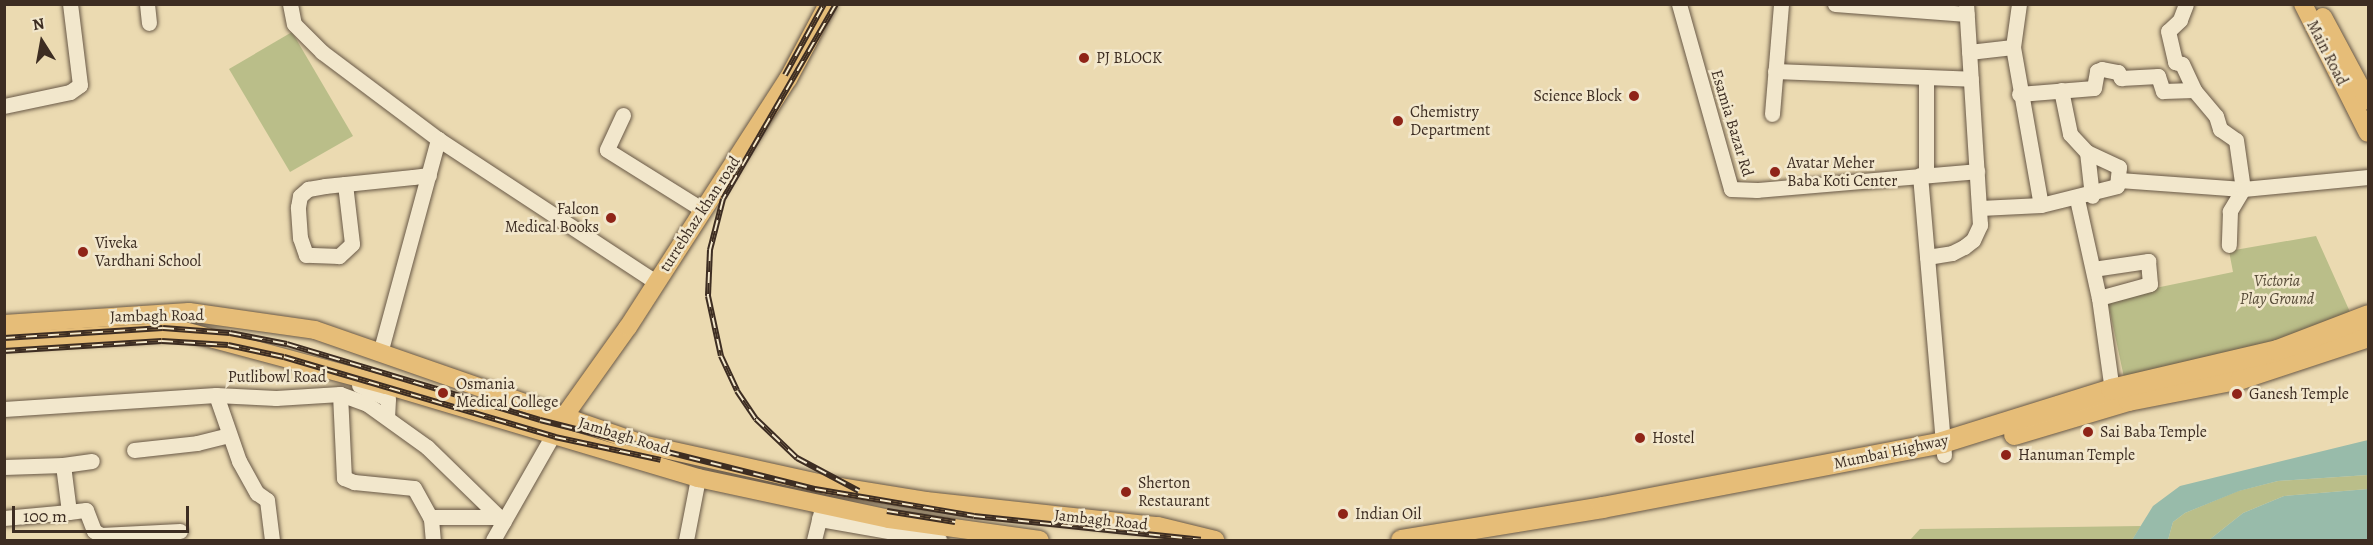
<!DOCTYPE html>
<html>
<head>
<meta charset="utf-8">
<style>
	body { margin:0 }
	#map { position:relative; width:2373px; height:545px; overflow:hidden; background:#ebdab1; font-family:Alegreya,serif }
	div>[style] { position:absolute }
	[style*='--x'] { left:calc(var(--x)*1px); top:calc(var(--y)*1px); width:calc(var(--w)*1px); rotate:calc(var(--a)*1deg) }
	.green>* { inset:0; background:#babe89 }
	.water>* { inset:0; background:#98bbaa }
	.roads { filter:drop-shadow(0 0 2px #685846) drop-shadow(0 0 2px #685846) }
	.minor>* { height:15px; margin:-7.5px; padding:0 7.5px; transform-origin:7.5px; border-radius:7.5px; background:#f2e7cc }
	.major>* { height:18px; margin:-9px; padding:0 9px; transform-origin:9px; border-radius:9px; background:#e6bd78 }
	.highway>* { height:21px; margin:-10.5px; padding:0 10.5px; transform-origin:10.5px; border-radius:10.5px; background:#e6bd78 }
	.rail>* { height:6px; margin-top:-3px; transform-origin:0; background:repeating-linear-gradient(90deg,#f2e7cc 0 11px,#3d2d22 0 22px); box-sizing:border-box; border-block:2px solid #3d2d22 }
	.dots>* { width:16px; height:16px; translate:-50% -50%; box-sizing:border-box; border:3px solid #f2e7cc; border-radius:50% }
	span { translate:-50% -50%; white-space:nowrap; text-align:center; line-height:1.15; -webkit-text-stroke:5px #f2e7cc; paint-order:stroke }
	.street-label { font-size:16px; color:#3d2d22 }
	.poi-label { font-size:16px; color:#3d2d22 }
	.left { translate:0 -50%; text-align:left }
	.right { translate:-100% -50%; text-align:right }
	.park-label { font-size:16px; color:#564a37; font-style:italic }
	.frame { position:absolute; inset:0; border:6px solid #3d2d22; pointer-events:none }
	.north { position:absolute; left:12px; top:12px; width:60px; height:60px; -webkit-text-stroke:4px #f2e7cc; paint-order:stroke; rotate:349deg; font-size:16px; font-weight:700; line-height:24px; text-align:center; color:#3d2d22 }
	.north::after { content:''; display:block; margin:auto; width:21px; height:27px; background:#3d2d22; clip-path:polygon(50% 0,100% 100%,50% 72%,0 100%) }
	.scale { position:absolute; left:12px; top:506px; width:177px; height:27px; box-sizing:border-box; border:3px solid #3d2d22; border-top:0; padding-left:8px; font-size:18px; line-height:21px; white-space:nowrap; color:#3d2d22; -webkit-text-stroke:4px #f2e7cc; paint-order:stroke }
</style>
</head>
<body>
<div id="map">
	<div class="green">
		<i style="clip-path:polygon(292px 32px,353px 136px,290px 172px,229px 69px)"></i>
		<i style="clip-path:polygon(2316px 236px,2350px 312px,2246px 353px,2125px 382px,2107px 298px,2233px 272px,2229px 251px)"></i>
		<i style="clip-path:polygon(2368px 475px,2368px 489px,2284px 496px,2243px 513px,2209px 540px,2168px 540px,2173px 522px,2185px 513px,2238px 491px,2278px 481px)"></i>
		<i style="clip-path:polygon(2141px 526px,2132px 540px,1910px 540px,1920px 529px)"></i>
	</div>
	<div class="water">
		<i style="clip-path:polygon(2368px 440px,2368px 475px,2278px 481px,2239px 491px,2185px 513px,2173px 522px,2168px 540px,2132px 540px,2153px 506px,2180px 486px)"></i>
		<i style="clip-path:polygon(2368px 489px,2368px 540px,2209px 540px,2243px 513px,2284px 496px)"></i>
	</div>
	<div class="roads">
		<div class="minor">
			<i style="--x:147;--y:4;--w:19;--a:84"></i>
			<i style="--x:290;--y:4;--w:20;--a:79"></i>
			<i style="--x:294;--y:24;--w:40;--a:45"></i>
			<i style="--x:322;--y:52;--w:145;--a:36.9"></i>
			<i style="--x:438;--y:139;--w:261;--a:33.3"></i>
			<i style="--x:1679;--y:4;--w:192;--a:74.3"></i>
			<i style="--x:1731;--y:189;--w:26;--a:2"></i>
			<i style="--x:1757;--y:190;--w:221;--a:-4.9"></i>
			<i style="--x:1835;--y:4;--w:132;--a:4.3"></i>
			<i style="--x:2019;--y:4;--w:43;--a:97.9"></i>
			<i style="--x:2013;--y:47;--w:160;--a:80"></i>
			<i style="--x:2186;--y:4;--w:17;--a:111"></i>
			<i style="--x:2180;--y:20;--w:16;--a:137"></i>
			<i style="--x:2168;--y:31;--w:32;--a:77"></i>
			<i style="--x:2175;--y:62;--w:7;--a:16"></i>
			<i style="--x:2182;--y:64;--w:29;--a:65"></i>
			<i style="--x:1969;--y:52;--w:44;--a:-6.5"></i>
			<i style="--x:1775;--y:71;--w:196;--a:2.3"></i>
			<i style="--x:2061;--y:90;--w:45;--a:78.4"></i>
			<i style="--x:2070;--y:134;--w:25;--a:47"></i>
			<i style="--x:2087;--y:152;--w:44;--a:83.5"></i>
			<i style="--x:2019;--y:94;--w:75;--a:-4.6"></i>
			<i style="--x:2094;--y:88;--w:17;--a:-80"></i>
			<i style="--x:2097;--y:71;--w:5;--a:-22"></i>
			<i style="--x:2102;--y:69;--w:16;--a:11"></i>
			<i style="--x:2118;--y:72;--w:7;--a:63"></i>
			<i style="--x:2121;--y:78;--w:37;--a:-3"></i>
			<i style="--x:2158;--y:76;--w:16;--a:72"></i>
			<i style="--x:2163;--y:91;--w:31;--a:-2"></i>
			<i style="--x:2194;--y:90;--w:34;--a:50"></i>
			<i style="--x:2216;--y:116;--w:14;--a:73"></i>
			<i style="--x:2220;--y:129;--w:19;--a:35"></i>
			<i style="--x:2236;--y:140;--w:49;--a:81.9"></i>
			<i style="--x:2243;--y:189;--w:26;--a:121"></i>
			<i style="--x:2230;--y:211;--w:34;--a:92"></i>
			<i style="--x:4;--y:106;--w:67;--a:-12"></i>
			<i style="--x:70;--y:92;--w:12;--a:-35"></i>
			<i style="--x:80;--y:85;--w:82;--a:-97"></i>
			<i style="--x:1772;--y:114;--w:110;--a:-85.3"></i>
			<i style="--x:623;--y:115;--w:38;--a:115"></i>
			<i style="--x:607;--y:150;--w:113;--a:32"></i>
			<i style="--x:1920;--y:175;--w:281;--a:85.1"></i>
			<i style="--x:1926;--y:175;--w:97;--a:-90"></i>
			<i style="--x:2119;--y:180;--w:124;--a:4.2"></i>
			<i style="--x:2243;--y:189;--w:126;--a:-5.5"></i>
			<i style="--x:345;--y:184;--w:60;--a:83.3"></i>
			<i style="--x:352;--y:244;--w:18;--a:137"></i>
			<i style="--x:339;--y:256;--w:33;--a:-178"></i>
			<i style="--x:306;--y:255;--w:18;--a:-109"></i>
			<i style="--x:300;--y:238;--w:31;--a:-94"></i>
			<i style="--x:298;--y:207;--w:11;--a:-80"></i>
			<i style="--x:300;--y:196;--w:11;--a:-41"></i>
			<i style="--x:308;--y:189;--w:17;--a:-10"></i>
			<i style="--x:325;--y:186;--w:20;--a:-6"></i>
			<i style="--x:345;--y:184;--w:68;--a:-5.9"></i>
			<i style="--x:413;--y:177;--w:16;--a:-7"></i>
			<i style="--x:2077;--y:199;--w:101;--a:77.5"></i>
			<i style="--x:2099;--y:298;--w:100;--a:82"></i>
			<i style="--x:1980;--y:208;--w:61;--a:-2.8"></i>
			<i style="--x:2041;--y:205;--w:78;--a:-14"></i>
			<i style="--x:2117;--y:186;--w:19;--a:-84"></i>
			<i style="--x:2119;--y:167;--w:35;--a:-155"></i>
			<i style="--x:1927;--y:257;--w:25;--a:-9"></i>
			<i style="--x:1952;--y:253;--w:13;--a:-27"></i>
			<i style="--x:1964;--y:247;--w:11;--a:-38"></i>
			<i style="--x:1973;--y:240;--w:17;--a:-65"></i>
			<i style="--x:1980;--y:225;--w:221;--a:-93.6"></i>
			<i style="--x:2093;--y:269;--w:56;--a:-8.3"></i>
			<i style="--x:2148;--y:261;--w:23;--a:85"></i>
			<i style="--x:2150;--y:284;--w:53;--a:164.6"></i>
			<i style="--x:380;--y:353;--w:222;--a:-74.8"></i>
			<i style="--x:359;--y:385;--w:32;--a:26"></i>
			<i style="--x:388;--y:399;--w:18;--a:93"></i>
			<i style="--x:340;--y:394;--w:84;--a:87.3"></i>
			<i style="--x:344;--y:478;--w:11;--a:22"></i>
			<i style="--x:354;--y:482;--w:60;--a:5.7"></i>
			<i style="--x:414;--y:488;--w:35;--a:61"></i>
			<i style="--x:431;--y:519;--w:21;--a:85"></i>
			<i style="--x:216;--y:395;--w:70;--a:70.8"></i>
			<i style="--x:239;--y:461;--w:37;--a:61"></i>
			<i style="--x:257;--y:493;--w:12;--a:35"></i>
			<i style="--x:267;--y:500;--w:40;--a:82.9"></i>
			<i style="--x:4;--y:409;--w:212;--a:-3.8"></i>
			<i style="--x:216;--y:395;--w:60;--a:2.9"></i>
			<i style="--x:276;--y:398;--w:64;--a:-3.6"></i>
			<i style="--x:340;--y:394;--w:29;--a:20"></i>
			<i style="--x:367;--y:404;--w:74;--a:35.6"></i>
			<i style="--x:427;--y:447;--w:107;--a:44.2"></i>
			<i style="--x:134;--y:450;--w:63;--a:-6.3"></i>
			<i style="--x:197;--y:443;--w:32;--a:-14"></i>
			<i style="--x:63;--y:465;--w:29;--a:-8"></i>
			<i style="--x:4;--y:467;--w:59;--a:-1.9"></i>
			<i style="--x:63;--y:465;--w:47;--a:82.7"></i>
			<i style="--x:69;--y:512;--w:17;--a:-7"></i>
			<i style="--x:86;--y:510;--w:22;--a:69"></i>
			<i style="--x:94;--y:531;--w:8;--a:30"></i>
			<i style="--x:101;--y:535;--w:79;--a:-2.9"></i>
			<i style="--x:430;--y:517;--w:69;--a:0"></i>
			<i style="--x:4;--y:518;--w:65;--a:-5.3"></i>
			<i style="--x:819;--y:519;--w:122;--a:9.9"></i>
			<i style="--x:493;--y:540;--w:121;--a:-60.3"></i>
			<i style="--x:686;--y:540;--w:63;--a:-79"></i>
			<i style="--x:814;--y:540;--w:30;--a:-76"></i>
		</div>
		<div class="major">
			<i style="--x:2303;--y:4;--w:144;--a:63.3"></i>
			<i style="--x:2323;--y:17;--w:95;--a:61.8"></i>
			<i style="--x:4;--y:324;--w:185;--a:-3.7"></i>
			<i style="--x:189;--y:312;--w:127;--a:8.1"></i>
			<i style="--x:315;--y:330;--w:346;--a:19.2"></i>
			<i style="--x:642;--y:444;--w:189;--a:12.5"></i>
			<i style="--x:827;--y:485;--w:100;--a:9.2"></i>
			<i style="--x:926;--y:501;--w:233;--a:6.2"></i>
			<i style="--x:1158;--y:526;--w:59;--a:13.8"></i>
			<i style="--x:4;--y:341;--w:180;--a:-3.2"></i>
			<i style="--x:184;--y:331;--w:209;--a:15"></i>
			<i style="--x:386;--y:385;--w:326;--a:16.6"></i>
			<i style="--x:698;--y:478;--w:195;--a:12.1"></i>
			<i style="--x:889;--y:519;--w:152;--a:7.9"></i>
			<i style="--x:563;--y:418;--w:112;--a:-54.5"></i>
			<i style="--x:628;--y:327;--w:295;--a:-57.2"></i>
			<i style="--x:788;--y:79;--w:85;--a:-61.9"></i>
		</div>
		<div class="highway">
			<i style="--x:2014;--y:434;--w:119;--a:-16.6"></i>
			<i style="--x:2128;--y:400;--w:115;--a:-11"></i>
			<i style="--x:2241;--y:378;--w:134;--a:-18.3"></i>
			<i style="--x:1401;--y:540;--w:204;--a:-9.3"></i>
			<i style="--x:1602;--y:507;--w:346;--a:-10.8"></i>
			<i style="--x:1942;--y:442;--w:177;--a:-17.4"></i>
			<i style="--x:2111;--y:389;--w:171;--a:-13.2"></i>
			<i style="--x:2277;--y:350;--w:97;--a:-21"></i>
		</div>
	</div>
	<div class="rail">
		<i style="--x:836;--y:4;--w:225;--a:120.1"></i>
		<i style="--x:723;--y:199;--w:53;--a:104.3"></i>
		<i style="--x:710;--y:250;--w:46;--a:92.5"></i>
		<i style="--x:708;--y:296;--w:61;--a:77.8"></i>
		<i style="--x:721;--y:356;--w:38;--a:65"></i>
		<i style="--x:737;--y:391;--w:34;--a:56"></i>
		<i style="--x:756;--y:419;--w:57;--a:43.6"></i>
		<i style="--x:797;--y:458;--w:70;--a:28"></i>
		<i style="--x:785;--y:75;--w:81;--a:-61.2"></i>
		<i style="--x:4;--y:338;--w:159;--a:-3.6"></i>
		<i style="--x:163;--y:328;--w:67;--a:4.3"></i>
		<i style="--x:230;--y:333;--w:58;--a:10.9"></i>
		<i style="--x:287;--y:344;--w:264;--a:16.7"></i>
		<i style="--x:540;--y:420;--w:284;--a:14.1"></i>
		<i style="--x:815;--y:489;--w:161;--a:9.6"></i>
		<i style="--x:974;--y:516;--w:228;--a:6"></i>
		<i style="--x:4;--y:351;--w:158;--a:-3.6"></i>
		<i style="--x:162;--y:341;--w:66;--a:3.5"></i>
		<i style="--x:228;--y:345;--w:57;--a:12.1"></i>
		<i style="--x:284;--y:357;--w:283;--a:16.4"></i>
		<i style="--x:555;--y:437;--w:108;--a:12.2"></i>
		<i style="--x:887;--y:511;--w:69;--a:9.2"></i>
	</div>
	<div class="dots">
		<i style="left:1084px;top:58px;background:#8f2418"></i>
		<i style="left:1634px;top:96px;background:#8f2418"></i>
		<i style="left:1398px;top:121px;background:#8f2418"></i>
		<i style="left:1775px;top:172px;background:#8f2418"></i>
		<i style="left:611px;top:218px;background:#8f2418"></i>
		<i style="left:83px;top:252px;background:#8f2418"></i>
		<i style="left:443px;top:393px;background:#8f2418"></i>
		<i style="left:2237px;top:394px;background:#8f2418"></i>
		<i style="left:2088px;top:432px;background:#8f2418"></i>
		<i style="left:1640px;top:438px;background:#8f2418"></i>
		<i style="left:2006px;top:455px;background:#8f2418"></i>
		<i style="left:1126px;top:492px;background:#8f2418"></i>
		<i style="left:1343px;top:514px;background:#8f2418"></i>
	</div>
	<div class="street-label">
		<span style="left:2327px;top:53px;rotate:63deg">Main Road</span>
		<span style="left:1732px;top:123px;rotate:73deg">Esamia Bazar Rd</span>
		<span style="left:700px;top:214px;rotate:-57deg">turrebhaz khan road</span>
		<span style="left:157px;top:316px;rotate:-1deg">Jambagh Road</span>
		<span style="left:277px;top:377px">Putlibowl Road</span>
		<span style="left:624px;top:436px;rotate:17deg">Jambagh Road</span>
		<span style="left:1891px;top:452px;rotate:-12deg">Mumbai Highway</span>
		<span style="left:1101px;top:520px;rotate:6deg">Jambagh Road</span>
	</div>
	<div class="poi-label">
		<span class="left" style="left:1096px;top:58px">PJ BLOCK</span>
		<span class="right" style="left:1622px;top:96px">Science Block</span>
		<span class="left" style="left:1410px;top:121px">Chemistry<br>Department</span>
		<span class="left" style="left:1787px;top:172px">Avatar Meher<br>Baba Koti Center</span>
		<span class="right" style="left:599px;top:218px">Falcon<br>Medical Books</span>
		<span class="left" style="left:95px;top:252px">Viveka<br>Vardhani School</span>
		<span class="left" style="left:456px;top:393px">Osmania<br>Medical College</span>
		<span class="left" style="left:2249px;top:394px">Ganesh Temple</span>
		<span class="left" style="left:2100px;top:432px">Sai Baba Temple</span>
		<span class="left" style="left:1652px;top:438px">Hostel</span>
		<span class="left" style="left:2018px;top:455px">Hanuman Temple</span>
		<span class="left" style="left:1138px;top:492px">Sherton<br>Restaurant</span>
		<span class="left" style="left:1355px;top:514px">Indian Oil</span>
	</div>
	<div class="park-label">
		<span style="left:2277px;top:290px">Victoria<br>Play Ground</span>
	</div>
	<div class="frame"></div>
	<div class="north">N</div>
	<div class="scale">100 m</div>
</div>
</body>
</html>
